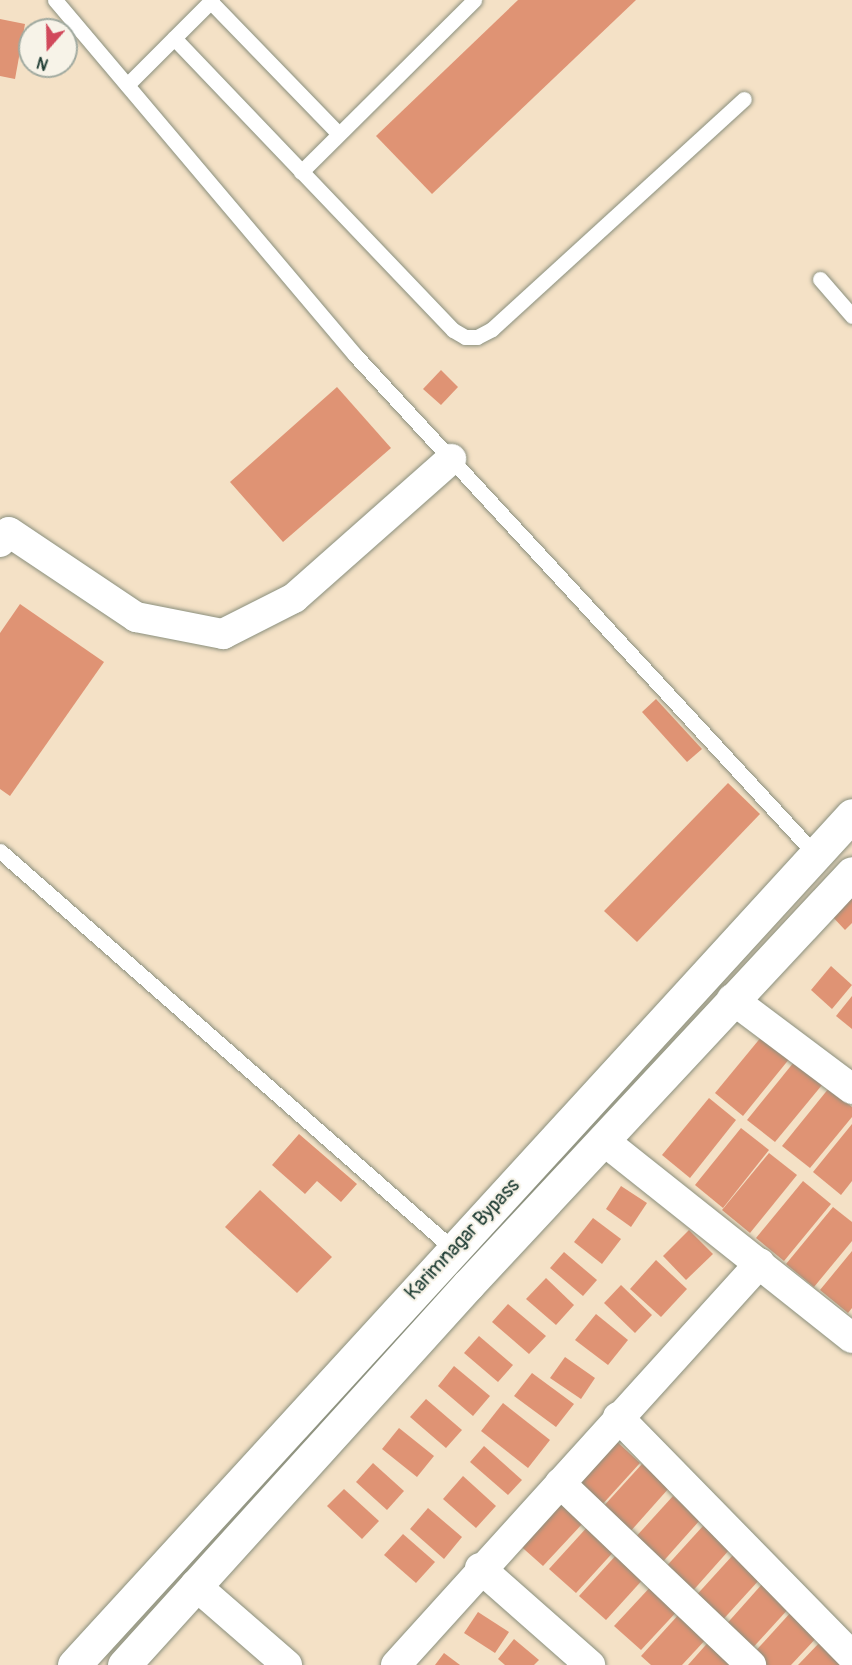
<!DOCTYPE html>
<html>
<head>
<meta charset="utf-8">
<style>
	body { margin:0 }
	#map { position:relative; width:852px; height:1665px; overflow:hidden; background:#f4e1c6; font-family:Pangolin,sans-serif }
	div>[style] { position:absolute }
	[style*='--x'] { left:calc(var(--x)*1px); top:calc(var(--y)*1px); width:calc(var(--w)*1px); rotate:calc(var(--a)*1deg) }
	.building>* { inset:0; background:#df9374 }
	.roads { filter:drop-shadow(0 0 2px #8a8f7d) drop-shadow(0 0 2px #8a8f7d) }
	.lane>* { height:15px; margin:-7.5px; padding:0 7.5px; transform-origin:7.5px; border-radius:7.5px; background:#fff }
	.street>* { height:30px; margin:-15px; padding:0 15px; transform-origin:15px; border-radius:15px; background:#fff }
	.highway>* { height:33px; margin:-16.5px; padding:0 16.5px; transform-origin:16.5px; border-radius:16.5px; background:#fff }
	span { translate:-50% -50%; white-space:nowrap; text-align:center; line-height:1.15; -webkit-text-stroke:4.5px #f7f3e8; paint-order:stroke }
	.street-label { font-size:20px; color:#1f3d34 }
	.north { position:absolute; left:18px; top:18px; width:60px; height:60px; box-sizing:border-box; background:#f7f3e8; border:2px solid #a1aaa0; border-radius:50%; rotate:200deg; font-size:16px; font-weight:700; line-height:24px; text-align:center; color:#1f3d34 }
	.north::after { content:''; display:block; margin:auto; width:21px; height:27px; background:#d1495b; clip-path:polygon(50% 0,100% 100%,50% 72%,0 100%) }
</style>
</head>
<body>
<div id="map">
	<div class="building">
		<i style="clip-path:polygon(518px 0,636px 0,432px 194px,376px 136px)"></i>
		<i style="clip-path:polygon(0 19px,25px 24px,15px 79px,0 76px)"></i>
		<i style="clip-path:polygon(441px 370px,458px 387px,441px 405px,423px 389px)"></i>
		<i style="clip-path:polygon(337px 387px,391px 448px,283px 542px,230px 482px)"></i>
		<i style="clip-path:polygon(20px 604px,104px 662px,10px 796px,0 789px,0 633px)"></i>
		<i style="clip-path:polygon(656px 699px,702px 749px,687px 762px,642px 712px)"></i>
		<i style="clip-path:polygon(728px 783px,760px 814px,637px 942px,604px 911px)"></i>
		<i style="clip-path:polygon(852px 891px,852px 923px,845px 930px,829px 913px)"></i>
		<i style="clip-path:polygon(831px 966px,852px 985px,832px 1009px,811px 990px)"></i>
		<i style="clip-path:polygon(852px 996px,852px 1029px,836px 1016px)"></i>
		<i style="clip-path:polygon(762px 1036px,790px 1058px,743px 1116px,715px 1093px)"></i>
		<i style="clip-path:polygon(794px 1062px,822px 1085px,775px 1142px,747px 1120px)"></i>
		<i style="clip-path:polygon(829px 1088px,852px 1107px,852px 1117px,810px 1168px,782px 1146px)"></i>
		<i style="clip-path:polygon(709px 1098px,736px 1120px,690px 1178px,662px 1155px)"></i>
		<i style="clip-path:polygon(852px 1124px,852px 1181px,841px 1195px,813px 1172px)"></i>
		<i style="clip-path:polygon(741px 1128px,769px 1150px,723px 1208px,695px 1185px)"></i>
		<i style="clip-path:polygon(299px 1134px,357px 1184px,341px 1202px,317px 1181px,305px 1194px,272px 1165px)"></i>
		<i style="clip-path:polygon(769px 1153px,797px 1175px,750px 1233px,722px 1210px)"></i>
		<i style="clip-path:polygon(803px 1181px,831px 1204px,784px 1261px,756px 1238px)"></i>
		<i style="clip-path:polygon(621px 1186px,647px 1203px,631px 1227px,606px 1209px)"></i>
		<i style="clip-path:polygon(260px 1190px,332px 1257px,297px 1293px,225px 1227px)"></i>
		<i style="clip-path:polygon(833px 1207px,852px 1222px,852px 1241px,814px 1287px,786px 1264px)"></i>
		<i style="clip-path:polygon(593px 1218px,621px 1239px,602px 1264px,574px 1242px)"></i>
		<i style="clip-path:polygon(689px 1230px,713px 1254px,686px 1280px,663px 1256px)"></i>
		<i style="clip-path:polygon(852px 1251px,852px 1308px,848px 1313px,820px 1290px)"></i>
		<i style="clip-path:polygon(564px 1252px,597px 1280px,583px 1296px,550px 1268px)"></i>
		<i style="clip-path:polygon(656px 1260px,687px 1289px,661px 1317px,630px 1289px)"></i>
		<i style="clip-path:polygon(546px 1278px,574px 1305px,556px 1325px,526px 1299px)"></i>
		<i style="clip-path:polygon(621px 1285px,652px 1315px,635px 1333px,604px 1303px)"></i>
		<i style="clip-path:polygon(508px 1304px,546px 1336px,529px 1354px,492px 1322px)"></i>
		<i style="clip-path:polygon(596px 1314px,628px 1340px,608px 1365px,575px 1340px)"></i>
		<i style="clip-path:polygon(479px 1336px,513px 1365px,498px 1382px,464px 1353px)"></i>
		<i style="clip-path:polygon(565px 1357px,595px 1378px,581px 1399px,550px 1378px)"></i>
		<i style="clip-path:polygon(454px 1366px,490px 1396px,473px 1416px,438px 1386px)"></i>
		<i style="clip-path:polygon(532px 1373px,574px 1404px,556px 1427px,514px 1396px)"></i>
		<i style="clip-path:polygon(426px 1399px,462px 1430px,446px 1448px,410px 1417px)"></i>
		<i style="clip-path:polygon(503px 1403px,550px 1440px,528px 1468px,481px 1431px)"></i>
		<i style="clip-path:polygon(399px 1428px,434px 1456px,417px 1477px,382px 1449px)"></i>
		<i style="clip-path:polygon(613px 1438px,640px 1463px,600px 1507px,573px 1483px)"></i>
		<i style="clip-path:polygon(484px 1446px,522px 1480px,508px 1495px,470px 1462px)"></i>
		<i style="clip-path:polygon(373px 1463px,404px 1491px,387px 1510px,356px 1482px)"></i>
		<i style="clip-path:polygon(642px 1464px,669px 1488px,629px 1533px,601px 1509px)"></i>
		<i style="clip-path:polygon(463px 1476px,496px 1506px,476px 1528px,443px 1499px)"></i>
		<i style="clip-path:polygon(344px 1489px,379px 1521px,362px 1539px,327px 1506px)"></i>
		<i style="clip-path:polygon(673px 1496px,700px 1520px,660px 1565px,633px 1540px)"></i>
		<i style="clip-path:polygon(557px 1497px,584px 1522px,543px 1566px,516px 1542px)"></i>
		<i style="clip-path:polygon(428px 1508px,462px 1537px,444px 1559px,410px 1529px)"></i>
		<i style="clip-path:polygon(590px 1524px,617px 1548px,576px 1593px,549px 1569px)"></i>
		<i style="clip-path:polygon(703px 1526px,730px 1549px,690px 1594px,663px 1570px)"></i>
		<i style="clip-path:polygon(403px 1534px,435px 1562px,416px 1583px,384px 1555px)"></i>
		<i style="clip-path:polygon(619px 1552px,646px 1576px,606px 1620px,579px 1596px)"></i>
		<i style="clip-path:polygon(733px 1555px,760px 1579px,719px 1624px,692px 1600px)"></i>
		<i style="clip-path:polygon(654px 1583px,681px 1607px,641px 1650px,614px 1626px)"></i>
		<i style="clip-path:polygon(763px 1583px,790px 1607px,749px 1652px,723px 1628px)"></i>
		<i style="clip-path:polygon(792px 1611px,819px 1635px,791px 1665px,762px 1665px,751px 1656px)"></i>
		<i style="clip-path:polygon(478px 1612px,509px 1632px,495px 1653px,464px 1633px)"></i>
		<i style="clip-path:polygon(681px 1612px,708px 1637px,682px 1665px,651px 1665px,641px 1656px)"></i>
		<i style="clip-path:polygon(712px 1638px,736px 1665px,688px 1665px)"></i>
		<i style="clip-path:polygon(514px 1639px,539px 1660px,534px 1665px,505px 1665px,498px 1659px)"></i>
		<i style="clip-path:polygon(822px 1640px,847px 1665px,798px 1665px)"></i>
		<i style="clip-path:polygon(444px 1653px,460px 1665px,435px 1665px)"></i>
	</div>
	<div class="roads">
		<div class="lane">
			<i style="--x:55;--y:0;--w:465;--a:49.8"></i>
			<i style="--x:355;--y:355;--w:677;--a:47.33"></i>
			<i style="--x:210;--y:1;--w:185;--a:45.9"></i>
			<i style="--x:174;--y:38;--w:404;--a:46.3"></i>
			<i style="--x:453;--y:330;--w:14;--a:30"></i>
			<i style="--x:465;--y:337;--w:12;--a:0"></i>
			<i style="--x:477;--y:337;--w:17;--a:-28"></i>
			<i style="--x:492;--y:329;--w:341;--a:-42.4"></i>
			<i style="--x:127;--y:85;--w:120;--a:-45"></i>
			<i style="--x:301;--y:172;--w:244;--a:-44.8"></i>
			<i style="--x:820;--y:279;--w:49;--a:49.1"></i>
			<i style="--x:0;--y:851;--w:603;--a:41.3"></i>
		</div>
		<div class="street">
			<i style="--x:0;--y:542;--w:13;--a:-48"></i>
			<i style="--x:9;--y:532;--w:153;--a:33.8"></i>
			<i style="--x:136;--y:617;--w:89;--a:11.1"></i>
			<i style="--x:223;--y:634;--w:80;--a:-26.9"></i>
			<i style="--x:294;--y:598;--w:210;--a:-41.5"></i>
			<i style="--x:732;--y:999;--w:150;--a:36.9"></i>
			<i style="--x:603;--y:1140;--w:318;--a:38.5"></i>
			<i style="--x:618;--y:1417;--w:334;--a:45.6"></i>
			<i style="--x:560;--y:1483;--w:264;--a:43.6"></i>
			<i style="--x:480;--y:1568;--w:147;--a:41.4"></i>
			<i style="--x:195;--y:1585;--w:122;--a:41"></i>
			<i style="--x:396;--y:1665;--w:542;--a:-47.84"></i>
		</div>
		<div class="highway">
			<i style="--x:74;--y:1665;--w:1152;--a:-47.53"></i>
			<i style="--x:124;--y:1665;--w:513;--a:-47.85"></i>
			<i style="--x:468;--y:1285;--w:563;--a:-47.01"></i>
		</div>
	</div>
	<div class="street-label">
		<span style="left:462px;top:1239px;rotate:-47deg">Karimnagar Bypass</span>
	</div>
	<div class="north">N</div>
</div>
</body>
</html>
